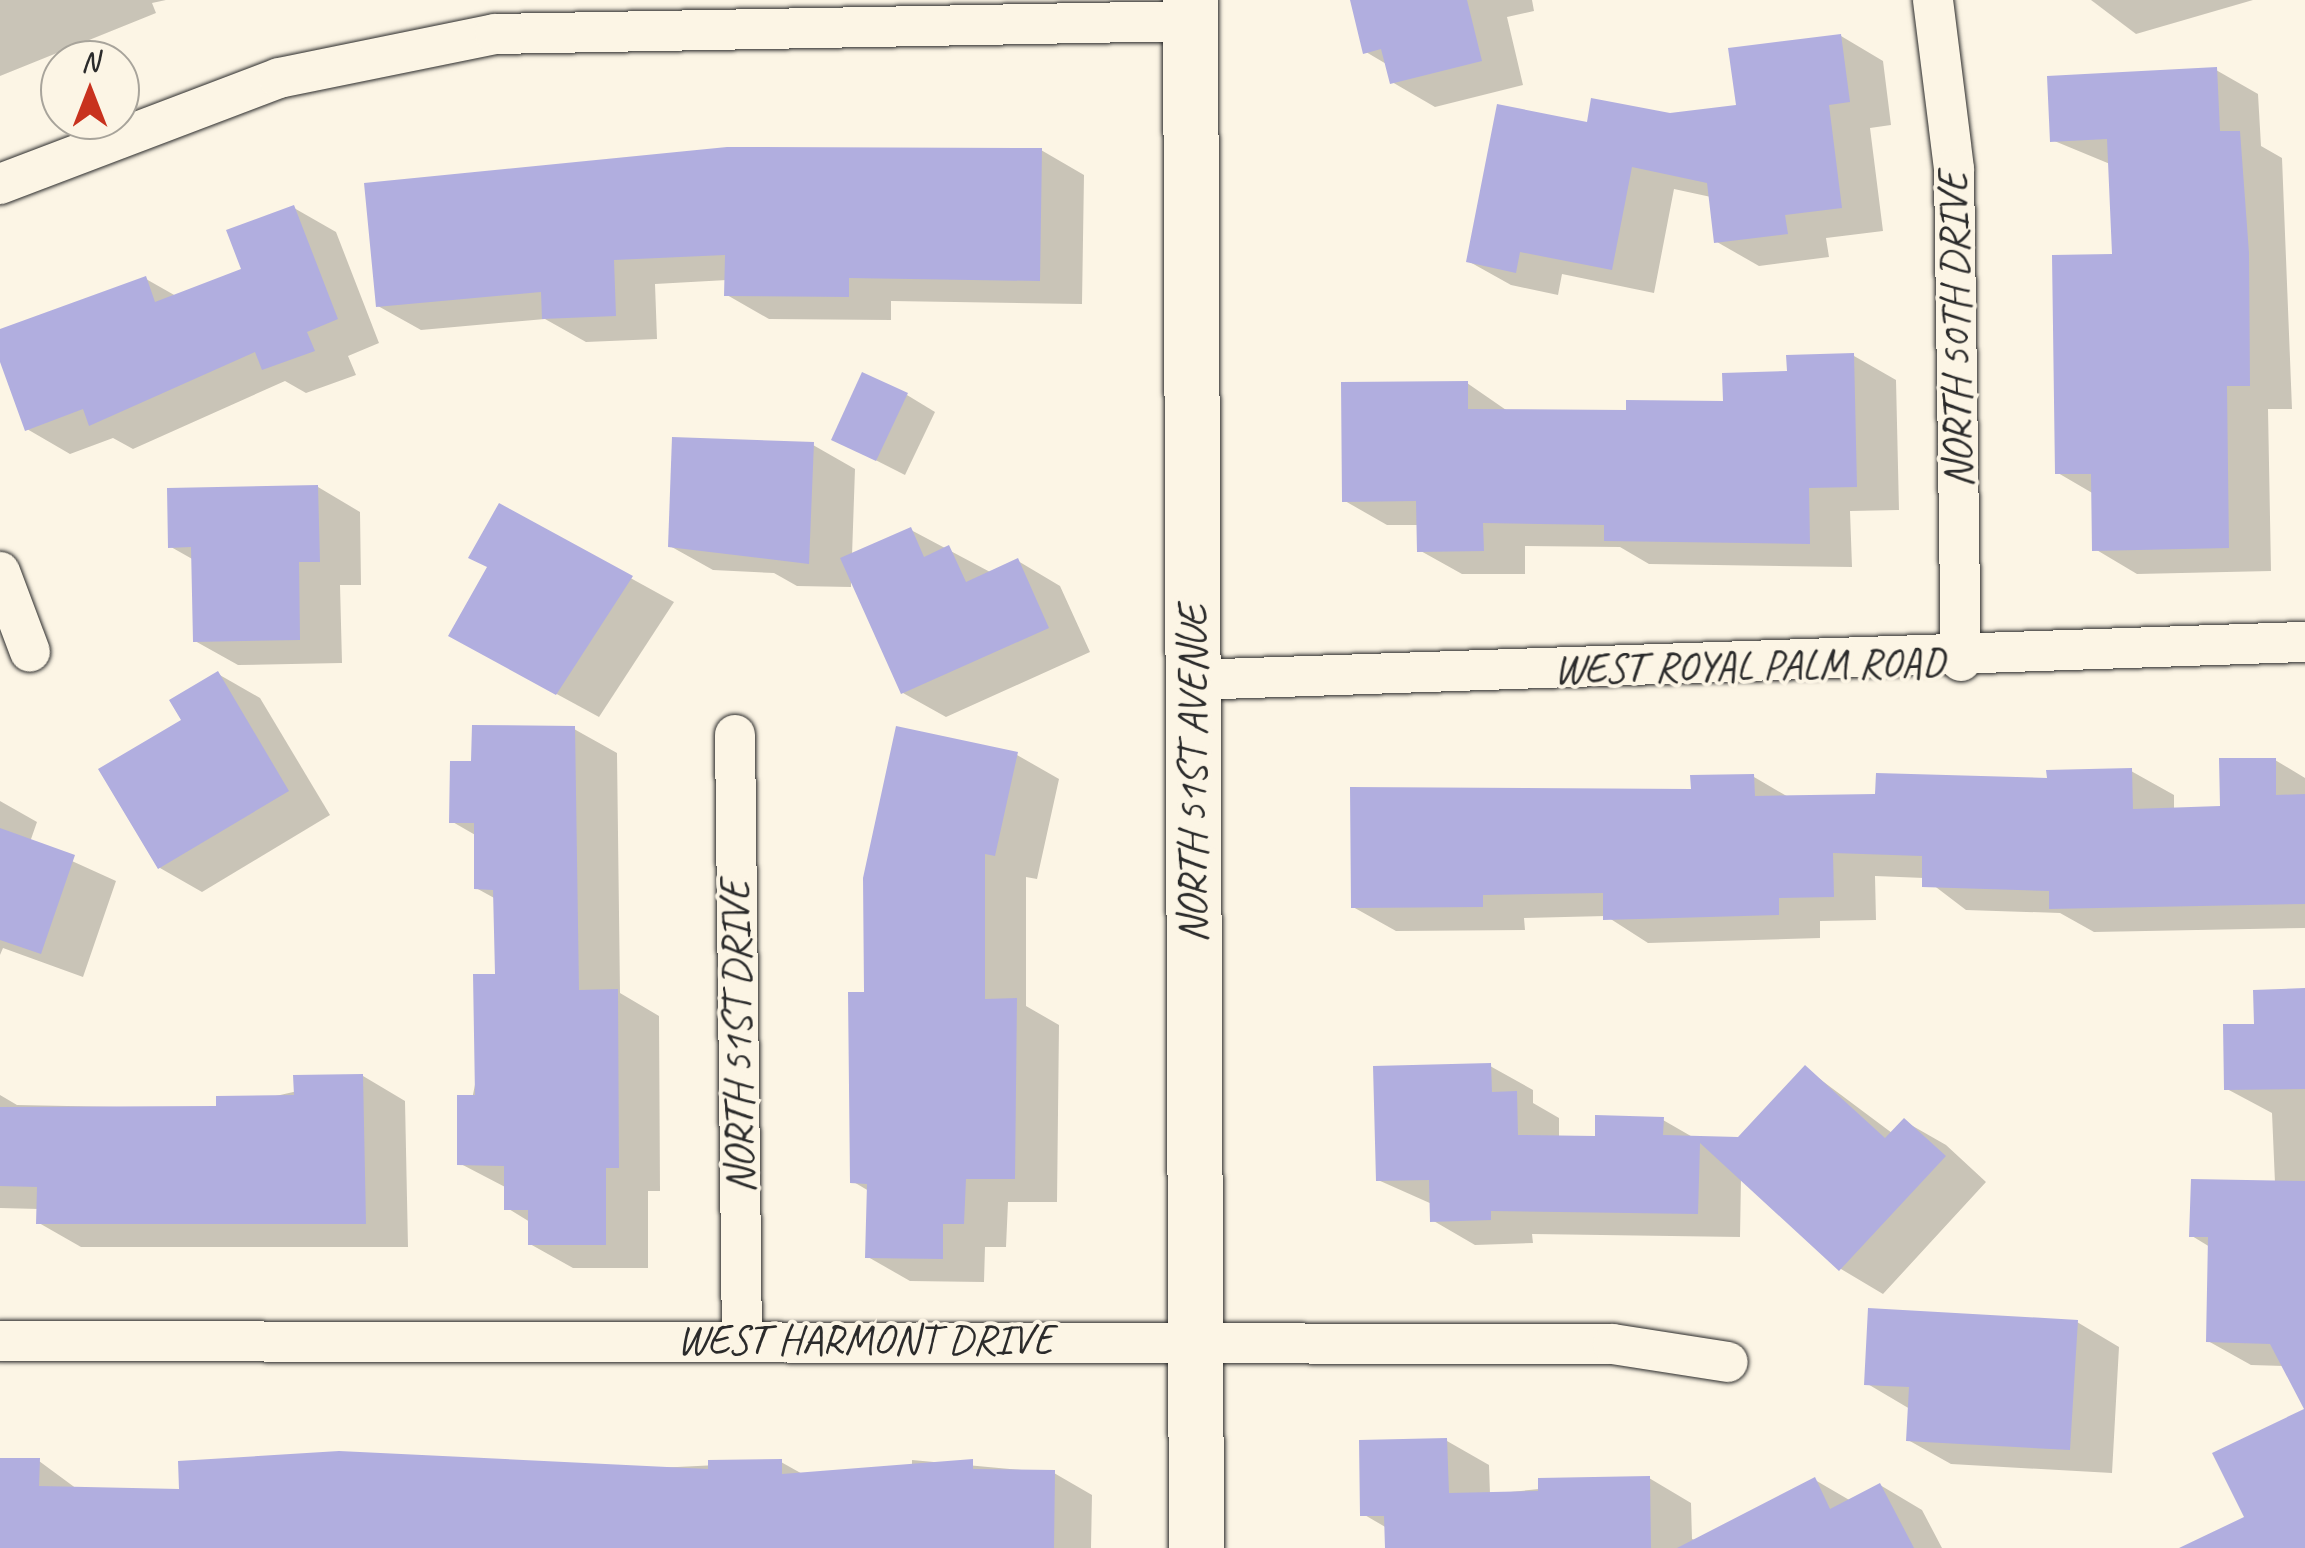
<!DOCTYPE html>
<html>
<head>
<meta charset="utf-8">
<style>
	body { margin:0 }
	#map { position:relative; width:2305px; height:1548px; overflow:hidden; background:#fcf5e5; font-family:Caveat,sans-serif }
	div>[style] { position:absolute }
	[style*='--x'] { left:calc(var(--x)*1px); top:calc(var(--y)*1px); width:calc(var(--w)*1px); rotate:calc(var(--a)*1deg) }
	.shadow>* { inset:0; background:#0003 }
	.building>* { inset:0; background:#b1aedf }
	.roads { filter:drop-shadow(0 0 2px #2b2b2b) drop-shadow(0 0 2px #2b2b2b) }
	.minor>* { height:40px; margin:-20px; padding:0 20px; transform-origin:20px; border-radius:20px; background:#fcf5e5 }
	.primary>* { height:55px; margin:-27.5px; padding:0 27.5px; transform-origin:27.5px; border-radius:27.5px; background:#fcf5e5 }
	span { translate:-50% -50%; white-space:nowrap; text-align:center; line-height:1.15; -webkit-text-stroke:8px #fcf5e5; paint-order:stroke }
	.street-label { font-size:42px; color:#2b2b2b }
	.north { position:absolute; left:40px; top:40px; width:100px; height:100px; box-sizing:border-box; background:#fcf5e5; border:2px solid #a8a49b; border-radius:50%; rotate:0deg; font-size:28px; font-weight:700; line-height:40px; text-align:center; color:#2b2b2b }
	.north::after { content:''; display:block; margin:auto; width:35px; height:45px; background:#c8321e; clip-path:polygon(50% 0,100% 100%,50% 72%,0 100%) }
</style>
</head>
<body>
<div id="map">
	<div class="shadow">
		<i style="clip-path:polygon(0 0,166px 0,152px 3px,156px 13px,0 76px)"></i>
		<i style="clip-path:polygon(1362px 0,1532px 0,1534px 11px,1507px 17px,1523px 85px,1435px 107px,1392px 82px,1388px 65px,1366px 52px)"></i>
		<i style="clip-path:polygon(2091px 0,2253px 0,2136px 34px)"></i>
		<i style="clip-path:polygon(1841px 36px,1883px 61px,1891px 125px,1870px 128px,1883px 231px,1826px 238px,1829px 257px,1759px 266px,1717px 242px,1711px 197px,1674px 189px,1654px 293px,1562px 274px,1558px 295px,1511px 285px,1468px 261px,1589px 125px,1739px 108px)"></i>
		<i style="clip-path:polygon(2216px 70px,2258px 94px,2261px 146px,2282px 158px,2292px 409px,2268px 409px,2271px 571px,2137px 574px,2095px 549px,2094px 494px,2058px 473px,2115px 257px,2110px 164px,2052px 140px)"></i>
		<i style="clip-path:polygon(1041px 150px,1084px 175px,1082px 304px,891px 301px,891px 320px,769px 319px,727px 295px,727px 280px,655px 284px,657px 339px,586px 342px,545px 319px,421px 330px,378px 306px)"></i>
		<i style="clip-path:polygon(294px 208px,336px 232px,379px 343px,348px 356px,356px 375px,306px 393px,285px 381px,133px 449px,113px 438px,70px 454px,27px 429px,0 332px,146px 279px,176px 296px,244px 271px)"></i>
		<i style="clip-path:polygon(1854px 356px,1896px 380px,1899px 510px,1850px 511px,1852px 567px,1649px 564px,1620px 547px,1525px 546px,1525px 574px,1462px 574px,1419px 550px,1419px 525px,1387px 525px,1345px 501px,1467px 383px,1509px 412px,1628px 413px,1726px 404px)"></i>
		<i style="clip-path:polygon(907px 395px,935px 412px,905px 475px,834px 439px)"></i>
		<i style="clip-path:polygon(813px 445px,855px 469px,852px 556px,911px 530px,992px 573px,1018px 561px,1060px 586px,1090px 652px,946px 717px,903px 693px,851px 577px,851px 587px,797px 586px,774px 573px,713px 570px,670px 546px)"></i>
		<i style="clip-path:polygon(318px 487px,360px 512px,361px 585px,340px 585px,342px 663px,238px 665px,195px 641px,194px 560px,171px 547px)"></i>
		<i style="clip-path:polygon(500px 506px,674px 602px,599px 717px,494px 660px,490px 567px)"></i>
		<i style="clip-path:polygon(218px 674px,260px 698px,330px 815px,202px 892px,160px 868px,184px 720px)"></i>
		<i style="clip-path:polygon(574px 729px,617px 753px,620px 993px,659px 1016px,660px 1191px,648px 1191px,648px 1268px,573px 1268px,530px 1244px,530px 1222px,507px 1208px,507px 1188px,459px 1163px,497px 977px,496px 899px,476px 888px,477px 836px,451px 821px,474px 764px)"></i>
		<i style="clip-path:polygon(1017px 755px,1059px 779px,1037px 879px,1026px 877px,1026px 1006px,1059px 1025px,1057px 1202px,1008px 1202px,1006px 1247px,985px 1247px,984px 1282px,910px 1281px,868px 1257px,869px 1191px,852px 1181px,866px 994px)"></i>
		<i style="clip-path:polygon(2275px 760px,2305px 778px,2305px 928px,2094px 932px,2060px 913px,1966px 910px,1924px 878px,1875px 876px,1876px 920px,1820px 921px,1820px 938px,1648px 943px,1606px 916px,1524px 918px,1525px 930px,1396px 931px,1353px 907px,1754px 777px,1790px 798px,1878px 797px,2131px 771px,2174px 795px,2174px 810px,2222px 808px)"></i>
		<i style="clip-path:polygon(0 801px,37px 822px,30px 842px,116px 881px,83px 977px,3px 948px,0 955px)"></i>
		<i style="clip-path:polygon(2305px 991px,2305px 1406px,2284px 1366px,2251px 1365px,2208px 1341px,2210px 1247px,2192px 1236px,2275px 1183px,2272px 1113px,2227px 1089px,2256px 1026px)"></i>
		<i style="clip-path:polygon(1490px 1066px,1533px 1090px,1533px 1103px,1559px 1118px,1559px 1138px,1597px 1139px,1663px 1120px,1696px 1139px,1739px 1140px,1805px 1068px,1892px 1133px,1904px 1121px,1946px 1145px,1986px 1182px,1883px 1294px,1841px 1269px,1741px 1177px,1740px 1237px,1532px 1234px,1533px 1243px,1475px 1245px,1432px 1220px,1432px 1204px,1378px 1180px)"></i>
		<i style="clip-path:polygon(363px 1076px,405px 1101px,408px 1247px,81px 1247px,39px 1223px,39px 1209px,0 1208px,0 1095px,17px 1105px,219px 1109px)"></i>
		<i style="clip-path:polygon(2077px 1322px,2119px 1347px,2112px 1473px,1951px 1464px,1908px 1440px,1910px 1409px,1866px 1383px)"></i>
		<i style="clip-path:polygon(1447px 1441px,1489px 1465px,1490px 1494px,1649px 1478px,1691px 1503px,1692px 1539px,1715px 1548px,1387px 1548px,1387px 1528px,1363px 1514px)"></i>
		<i style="clip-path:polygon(912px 1460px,1054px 1473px,1092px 1495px,1091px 1548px,0 1548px,0 1463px,39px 1461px,77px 1489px,182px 1491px,781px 1462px,806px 1476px,912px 1474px)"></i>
		<i style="clip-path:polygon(1815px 1480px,1851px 1501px,1880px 1485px,1922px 1510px,1942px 1548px,1747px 1548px)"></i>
	</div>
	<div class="building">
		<i style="clip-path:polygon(1350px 0,1467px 0,1482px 61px,1390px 84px,1381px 49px,1363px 54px)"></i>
		<i style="clip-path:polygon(1841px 34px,1850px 102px,1829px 105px,1842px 208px,1785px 215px,1788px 234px,1714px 243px,1707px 183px,1632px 167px,1612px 270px,1520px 252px,1516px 273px,1466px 262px,1497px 104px,1587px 122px,1591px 98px,1670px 113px,1736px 105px,1728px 48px)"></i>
		<i style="clip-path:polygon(2217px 67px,2220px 131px,2240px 131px,2249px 253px,2250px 386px,2227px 386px,2229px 548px,2092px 551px,2091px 474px,2055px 474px,2052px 255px,2112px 254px,2107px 139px,2050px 142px,2047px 76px)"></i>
		<i style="clip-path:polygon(727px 147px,1042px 148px,1040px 281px,849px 278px,849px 297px,724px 296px,725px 255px,614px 260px,616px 316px,542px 319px,541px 292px,376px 307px,364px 183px)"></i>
		<i style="clip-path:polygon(294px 205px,338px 319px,307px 332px,315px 351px,262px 370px,255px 352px,89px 426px,83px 409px,25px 431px,0 362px,0 329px,146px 276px,155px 302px,241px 269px,226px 230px)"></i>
		<i style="clip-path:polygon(1854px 353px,1857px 487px,1809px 488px,1810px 544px,1604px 541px,1604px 525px,1483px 523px,1484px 551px,1417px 552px,1416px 501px,1342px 502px,1341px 382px,1468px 381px,1468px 409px,1626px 410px,1626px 400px,1723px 401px,1722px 373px,1787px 371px,1786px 355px)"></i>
		<i style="clip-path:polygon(862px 372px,908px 393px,876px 461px,831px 440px)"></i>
		<i style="clip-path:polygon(672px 437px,814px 442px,809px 564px,668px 547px)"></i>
		<i style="clip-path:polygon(318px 485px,320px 562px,299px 562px,300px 640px,193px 642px,191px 547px,168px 548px,167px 488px)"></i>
		<i style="clip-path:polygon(499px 503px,633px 576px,556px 695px,448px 636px,487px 567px,468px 558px)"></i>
		<i style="clip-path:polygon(911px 527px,924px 557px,949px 545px,966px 582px,1018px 558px,1049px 628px,901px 694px,840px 558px)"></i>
		<i style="clip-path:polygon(218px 671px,289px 791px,158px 869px,98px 769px,181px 720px,169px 700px)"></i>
		<i style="clip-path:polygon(472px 725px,575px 726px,579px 990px,618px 989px,619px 1168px,606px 1168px,606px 1245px,528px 1245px,528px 1210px,504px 1210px,504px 1166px,457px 1165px,457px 1095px,475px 1095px,473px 974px,495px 974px,493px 890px,474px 889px,474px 823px,449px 823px,450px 761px,471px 761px)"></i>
		<i style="clip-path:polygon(896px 726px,1018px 752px,995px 856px,985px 854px,985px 999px,1017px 998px,1015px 1179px,966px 1179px,964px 1224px,943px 1224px,943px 1259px,865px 1258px,867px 1184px,850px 1183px,848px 992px,864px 992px,863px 878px)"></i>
		<i style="clip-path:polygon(2219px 758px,2276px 758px,2276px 795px,2305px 794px,2305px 904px,2049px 909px,2049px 891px,1922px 887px,1922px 856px,1833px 853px,1834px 897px,1779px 898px,1779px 915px,1603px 920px,1603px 893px,1483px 895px,1483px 907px,1351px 908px,1350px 787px,1691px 789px,1690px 775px,1754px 774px,1755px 796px,1875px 794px,1876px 773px,2047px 778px,2046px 770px,2132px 768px,2133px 809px,2220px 806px)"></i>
		<i style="clip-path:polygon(0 828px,75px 855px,41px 954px,0 940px)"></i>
		<i style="clip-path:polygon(2305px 988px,2305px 1089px,2224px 1090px,2223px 1024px,2254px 1024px,2253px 990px)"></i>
		<i style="clip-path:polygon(1491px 1063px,1492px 1092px,1517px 1091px,1518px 1135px,1595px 1136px,1595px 1115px,1664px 1117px,1663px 1135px,1738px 1137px,1805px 1065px,1885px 1138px,1904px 1118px,1946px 1156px,1839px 1271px,1700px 1143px,1698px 1214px,1491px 1211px,1491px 1220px,1430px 1222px,1429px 1180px,1376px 1181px,1373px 1066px)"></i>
		<i style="clip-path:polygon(363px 1074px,366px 1224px,36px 1224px,37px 1187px,0 1186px,0 1107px,216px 1106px,216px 1096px,294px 1095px,293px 1075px)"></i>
		<i style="clip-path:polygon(2191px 1179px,2305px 1181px,2305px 1548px,2179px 1548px,2244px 1517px,2212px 1453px,2304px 1409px,2270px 1344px,2206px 1342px,2208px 1237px,2189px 1237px)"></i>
		<i style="clip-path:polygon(1868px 1308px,2078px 1320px,2070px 1450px,1906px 1441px,1909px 1387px,1864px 1385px)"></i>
		<i style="clip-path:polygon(1447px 1438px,1449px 1493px,1538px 1491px,1538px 1478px,1650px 1476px,1651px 1548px,1385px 1548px,1384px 1516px,1360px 1516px,1359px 1440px)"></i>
		<i style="clip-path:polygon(339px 1451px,708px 1469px,708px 1460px,782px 1459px,782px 1474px,973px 1459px,973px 1469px,1055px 1470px,1054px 1548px,0 1548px,0 1458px,40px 1458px,39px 1486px,179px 1489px,178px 1461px)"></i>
		<i style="clip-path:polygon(1815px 1477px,1830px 1509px,1880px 1483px,1914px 1548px,1677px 1548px)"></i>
	</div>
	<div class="roads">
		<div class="minor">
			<i style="--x:1933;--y:0;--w:170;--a:82.9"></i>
			<i style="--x:1954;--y:169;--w:492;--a:89.2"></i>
			<i style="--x:0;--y:184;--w:298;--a:-20.8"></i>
			<i style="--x:279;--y:78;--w:220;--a:-11.5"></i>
			<i style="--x:495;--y:34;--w:695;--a:-1.07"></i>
			<i style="--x:0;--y:572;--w:85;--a:69.4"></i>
			<i style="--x:1192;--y:680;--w:1114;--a:-1.96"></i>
			<i style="--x:735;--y:735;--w:605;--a:89.34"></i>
			<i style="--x:0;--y:1341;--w:1613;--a:0.11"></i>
			<i style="--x:1613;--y:1344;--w:116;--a:8.9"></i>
		</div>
		<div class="primary">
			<i style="--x:1190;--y:0;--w:1548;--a:89.78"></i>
		</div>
	</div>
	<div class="street-label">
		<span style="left:1956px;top:330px;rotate:-91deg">NORTH 50TH DRIVE</span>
		<span style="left:1749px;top:666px;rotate:-1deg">WEST ROYAL PALM ROAD</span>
		<span style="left:1193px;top:774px;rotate:-90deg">NORTH 51ST AVENUE</span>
		<span style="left:738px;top:1037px;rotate:-91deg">NORTH 51ST DRIVE</span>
		<span style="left:865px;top:1340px">WEST HARMONT DRIVE</span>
	</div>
	<div class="north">N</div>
</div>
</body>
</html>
